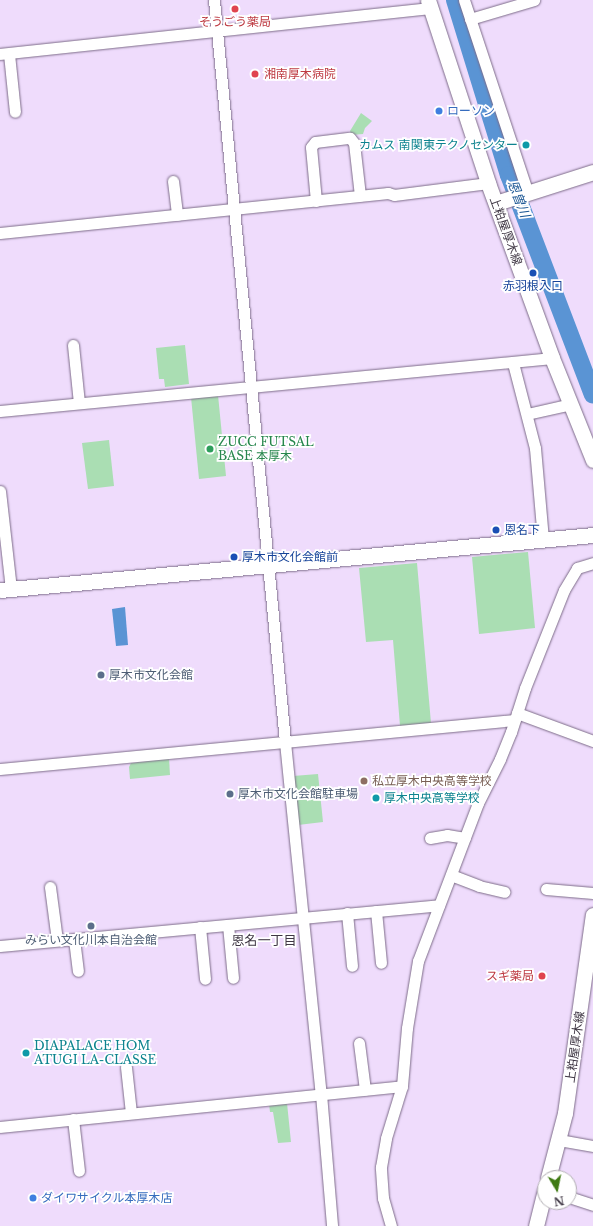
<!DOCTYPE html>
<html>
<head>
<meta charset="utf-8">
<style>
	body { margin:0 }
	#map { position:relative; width:593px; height:1226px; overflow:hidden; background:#efdcfc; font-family:"Libre Baskerville","Noto Sans JP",serif }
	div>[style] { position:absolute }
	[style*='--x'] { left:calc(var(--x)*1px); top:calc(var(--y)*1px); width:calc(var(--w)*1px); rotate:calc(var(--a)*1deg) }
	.green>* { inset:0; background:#aadeb3 }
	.water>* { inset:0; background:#5a94d4 }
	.river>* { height:18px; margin:-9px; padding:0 9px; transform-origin:9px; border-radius:9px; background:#5a94d4 }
	.roads { filter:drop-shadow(0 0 1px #7d6c89) drop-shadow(0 0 1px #7d6c89) }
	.street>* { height:11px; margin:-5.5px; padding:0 5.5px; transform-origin:5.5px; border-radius:5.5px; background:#fff }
	.secondary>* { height:15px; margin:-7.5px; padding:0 7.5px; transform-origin:7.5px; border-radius:7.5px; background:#fff }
	.dots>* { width:11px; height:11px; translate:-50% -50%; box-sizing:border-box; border:2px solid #fff; border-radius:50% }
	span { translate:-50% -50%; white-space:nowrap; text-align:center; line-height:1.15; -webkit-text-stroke:3.5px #fff; paint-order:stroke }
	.health-label { font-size:12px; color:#be3a42 }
	.left { translate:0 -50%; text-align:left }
	.right { translate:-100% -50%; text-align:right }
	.shop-label { font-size:12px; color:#366cbe }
	.culture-label { font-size:12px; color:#0d838f }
	.street-label { font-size:12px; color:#3f3744 }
	.transit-label { font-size:12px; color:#164399 }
	.leisure-label { font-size:12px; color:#27864d }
	.service-label { font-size:12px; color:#4e5e75 }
	.education-label { font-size:12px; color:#785e54 }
	.water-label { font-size:13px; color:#1c5794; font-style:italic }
	.neighbourhood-label { font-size:13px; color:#3f3744 }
	.north { position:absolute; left:537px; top:1170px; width:40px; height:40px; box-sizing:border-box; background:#fff; border:1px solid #b2afb4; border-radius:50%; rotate:170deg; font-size:11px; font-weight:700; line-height:16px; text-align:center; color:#3f3744 }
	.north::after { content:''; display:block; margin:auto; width:14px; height:18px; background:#3f7a13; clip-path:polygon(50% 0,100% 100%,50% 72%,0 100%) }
</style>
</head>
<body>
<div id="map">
	<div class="green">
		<i style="clip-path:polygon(361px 113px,372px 121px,365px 128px,363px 134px,351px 135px,350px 131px)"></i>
		<i style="clip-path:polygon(185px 345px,189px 384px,165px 387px,164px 379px,159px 379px,156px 348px)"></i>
		<i style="clip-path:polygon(218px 395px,226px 476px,199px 479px,191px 397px)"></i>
		<i style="clip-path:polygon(109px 440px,114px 486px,88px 489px,82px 443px)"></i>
		<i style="clip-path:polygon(528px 552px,535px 628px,479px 634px,472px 557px)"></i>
		<i style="clip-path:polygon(417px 563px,431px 723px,400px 726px,393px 640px,366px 642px,359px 568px)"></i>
		<i style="clip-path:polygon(169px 758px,170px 775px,130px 779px,129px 767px,131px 763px)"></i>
		<i style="clip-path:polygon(318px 774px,323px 822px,298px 825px,293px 776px)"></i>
		<i style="clip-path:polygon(287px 1103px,291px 1142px,278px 1143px,273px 1112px,270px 1112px,269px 1104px)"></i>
	</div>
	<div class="water">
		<i style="clip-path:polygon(125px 607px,128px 645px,116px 646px,112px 609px)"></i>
	</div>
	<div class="river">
		<i style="--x:455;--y:0;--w:183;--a:72.9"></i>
		<i style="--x:509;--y:175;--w:235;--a:69.1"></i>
	</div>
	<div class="roads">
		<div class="street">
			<i style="--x:214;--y:0;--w:745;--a:84.53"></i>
			<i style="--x:285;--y:742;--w:354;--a:84.2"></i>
			<i style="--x:321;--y:1094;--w:132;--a:85.2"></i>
			<i style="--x:464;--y:0;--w:203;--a:71.7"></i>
			<i style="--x:470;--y:19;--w:67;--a:-16.5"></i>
			<i style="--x:0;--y:54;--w:432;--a:-6.1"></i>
			<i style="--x:9;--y:54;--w:58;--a:84.1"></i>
			<i style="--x:173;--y:181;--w:34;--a:83"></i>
			<i style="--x:316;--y:201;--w:54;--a:-95.3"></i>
			<i style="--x:311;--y:147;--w:6;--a:-51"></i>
			<i style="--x:315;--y:142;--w:35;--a:-7"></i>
			<i style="--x:350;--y:138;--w:6;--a:51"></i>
			<i style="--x:354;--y:143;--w:53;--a:83.5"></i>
			<i style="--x:0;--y:233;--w:390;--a:-5.9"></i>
			<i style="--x:388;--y:193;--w:6;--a:18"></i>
			<i style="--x:394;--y:195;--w:95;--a:-7.3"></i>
			<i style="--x:73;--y:345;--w:58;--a:84.1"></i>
			<i style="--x:513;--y:363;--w:88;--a:75.5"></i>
			<i style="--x:535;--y:448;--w:91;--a:85"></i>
			<i style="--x:0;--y:411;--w:555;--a:-5.48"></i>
			<i style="--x:527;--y:414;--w:45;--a:-12.8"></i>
			<i style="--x:0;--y:491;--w:99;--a:83.6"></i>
			<i style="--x:517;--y:713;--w:81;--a:20.2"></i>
			<i style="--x:0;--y:769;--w:517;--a:-5.44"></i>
			<i style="--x:430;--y:838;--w:17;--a:-10"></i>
			<i style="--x:447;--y:835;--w:18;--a:9"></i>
			<i style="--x:451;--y:875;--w:30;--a:21"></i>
			<i style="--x:479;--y:886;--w:26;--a:13"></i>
			<i style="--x:50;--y:887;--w:53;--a:82.5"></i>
			<i style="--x:546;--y:889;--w:47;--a:4.9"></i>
			<i style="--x:376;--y:911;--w:52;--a:84.5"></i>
			<i style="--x:347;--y:913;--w:53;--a:84.6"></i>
			<i style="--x:228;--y:925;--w:53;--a:84.6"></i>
			<i style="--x:200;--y:927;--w:52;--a:84.5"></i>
			<i style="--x:74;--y:939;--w:32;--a:83"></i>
			<i style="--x:0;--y:946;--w:441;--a:-5.3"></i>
			<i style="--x:359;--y:1043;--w:47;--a:82.7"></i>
			<i style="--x:126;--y:1067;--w:46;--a:83.8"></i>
			<i style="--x:73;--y:1119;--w:52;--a:83.4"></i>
			<i style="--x:0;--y:1127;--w:404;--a:-5.8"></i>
			<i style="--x:559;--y:1140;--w:35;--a:10"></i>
			<i style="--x:569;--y:1197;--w:25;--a:18"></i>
			<i style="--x:391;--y:1226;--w:29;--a:-106"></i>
			<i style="--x:383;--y:1198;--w:31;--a:-94"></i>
			<i style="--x:381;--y:1167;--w:29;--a:-80"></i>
			<i style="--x:386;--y:1138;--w:54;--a:-72.9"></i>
			<i style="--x:402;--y:1086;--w:58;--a:-85.1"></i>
			<i style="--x:407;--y:1028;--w:68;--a:-80.7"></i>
			<i style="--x:418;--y:961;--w:169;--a:-69.2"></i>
			<i style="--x:478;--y:803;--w:49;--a:-63.4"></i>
			<i style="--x:500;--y:759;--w:29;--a:-68"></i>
			<i style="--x:511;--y:732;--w:46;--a:-72.3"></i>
			<i style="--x:525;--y:688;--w:105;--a:-68.3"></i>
			<i style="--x:564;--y:590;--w:26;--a:-59"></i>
			<i style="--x:577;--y:568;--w:17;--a:-17"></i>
		</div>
		<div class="secondary">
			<i style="--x:428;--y:0;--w:193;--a:71.8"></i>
			<i style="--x:488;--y:183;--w:186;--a:69.9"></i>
			<i style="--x:552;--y:358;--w:110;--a:68.1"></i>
			<i style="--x:496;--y:203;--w:102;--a:-17.7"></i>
			<i style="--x:0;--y:590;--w:596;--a:-5.3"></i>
			<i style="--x:548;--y:1178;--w:67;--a:-75.3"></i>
			<i style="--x:565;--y:1113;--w:200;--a:-82"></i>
			<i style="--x:536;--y:1226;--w:36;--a:-76"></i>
		</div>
	</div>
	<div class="dots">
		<i style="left:235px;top:9px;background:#e0444e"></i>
		<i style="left:255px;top:74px;background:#e0444e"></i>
		<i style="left:439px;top:111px;background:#3f7fe0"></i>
		<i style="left:526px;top:145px;background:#0f9aa8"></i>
		<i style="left:533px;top:273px;background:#1a4fb4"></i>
		<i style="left:210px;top:449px;background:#2e9e5b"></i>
		<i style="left:496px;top:530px;background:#1a4fb4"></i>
		<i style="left:234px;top:557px;background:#1a4fb4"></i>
		<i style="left:101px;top:675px;background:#5c6f8a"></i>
		<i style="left:364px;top:781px;background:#8d6e63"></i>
		<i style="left:230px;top:794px;background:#5c6f8a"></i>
		<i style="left:376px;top:798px;background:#0f9aa8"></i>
		<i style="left:91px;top:926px;background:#5c6f8a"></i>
		<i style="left:542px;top:976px;background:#e0444e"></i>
		<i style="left:26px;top:1053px;background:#0f9aa8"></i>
		<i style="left:33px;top:1198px;background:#3f7fe0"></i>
	</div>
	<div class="health-label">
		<span style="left:235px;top:22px">そうごう薬局</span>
		<span class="left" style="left:264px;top:74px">湘南厚木病院</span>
		<span class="right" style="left:534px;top:976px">スギ薬局</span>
	</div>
	<div class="shop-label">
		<span class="left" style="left:447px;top:111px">ローソン</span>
		<span class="left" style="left:41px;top:1198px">ダイワサイクル本厚木店</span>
	</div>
	<div class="culture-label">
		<span class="right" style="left:518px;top:145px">カムス 南関東テクノセンター</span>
		<span class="left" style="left:384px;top:798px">厚木中央高等学校</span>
		<span class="left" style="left:34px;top:1053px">DIAPALACE HOM<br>ATUGI LA-CLASSE</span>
	</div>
	<div class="street-label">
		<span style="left:506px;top:231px;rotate:70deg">上粕屋厚木線</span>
		<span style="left:575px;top:1047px;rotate:-82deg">上粕屋厚木線</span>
	</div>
	<div class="transit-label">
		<span style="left:533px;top:286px">赤羽根入口</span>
		<span class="left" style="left:504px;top:530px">恩名下</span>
		<span class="left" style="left:242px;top:557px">厚木市文化会館前</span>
	</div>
	<div class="leisure-label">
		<span class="left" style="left:218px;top:449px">ZUCC FUTSAL<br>BASE 本厚木</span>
	</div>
	<div class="service-label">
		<span class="left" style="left:109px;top:675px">厚木市文化会館</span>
		<span class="left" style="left:238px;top:794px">厚木市文化会館駐車場</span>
		<span style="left:91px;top:940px">みらい文化川本自治会館</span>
	</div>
	<div class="education-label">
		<span class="left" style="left:372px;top:781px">私立厚木中央高等学校</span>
	</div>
	<div class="water-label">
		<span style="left:518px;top:199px;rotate:69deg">恩曽川</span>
	</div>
	<div class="neighbourhood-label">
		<span style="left:264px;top:941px">恩名一丁目</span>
	</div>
	<div class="north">N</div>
</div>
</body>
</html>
